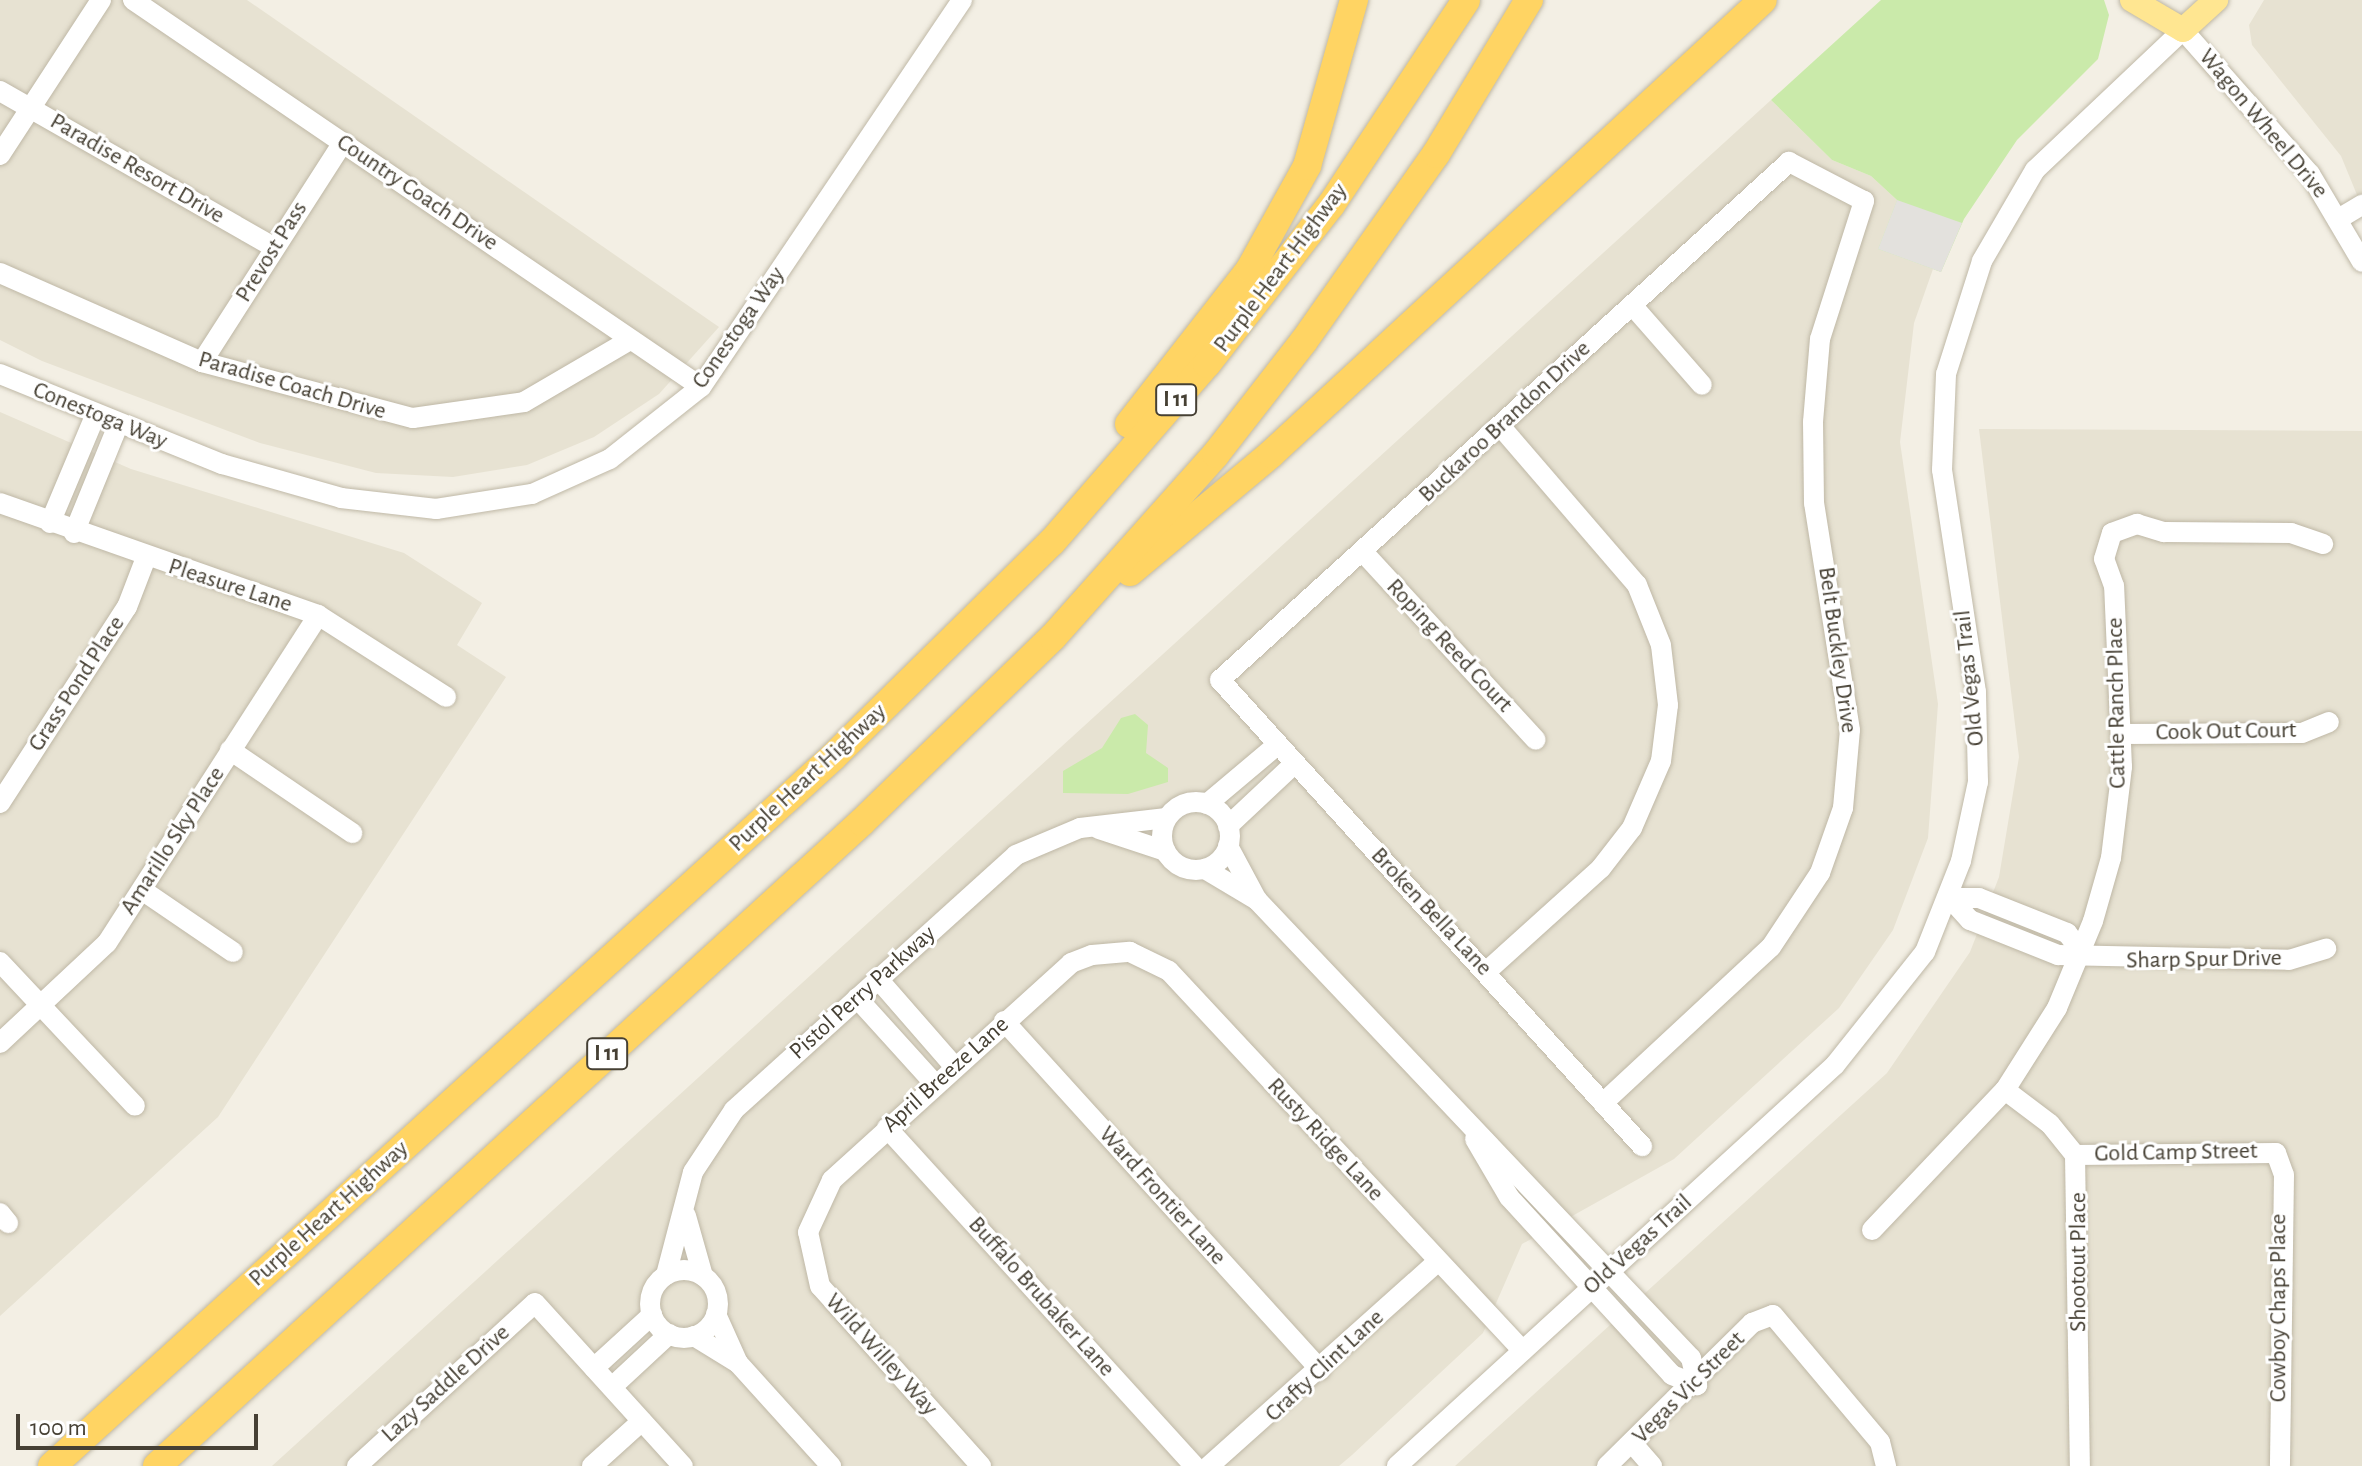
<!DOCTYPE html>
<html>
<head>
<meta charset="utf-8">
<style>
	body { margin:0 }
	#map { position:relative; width:2362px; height:1466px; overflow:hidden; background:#f3efe4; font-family:"Alegreya Sans",sans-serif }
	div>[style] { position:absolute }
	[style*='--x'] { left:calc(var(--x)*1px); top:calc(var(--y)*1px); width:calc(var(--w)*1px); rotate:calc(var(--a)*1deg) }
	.residential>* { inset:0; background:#e7e2d2 }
	.green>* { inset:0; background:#caeaaa }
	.parking>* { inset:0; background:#e3e1dd }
	.roads { filter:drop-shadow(0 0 2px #bfb8a6) drop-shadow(0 0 2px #bfb8a6) }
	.minor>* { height:20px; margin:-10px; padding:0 10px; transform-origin:10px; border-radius:10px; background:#fff }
	.minor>.ring { margin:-10px; padding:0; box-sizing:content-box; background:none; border:20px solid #fff; border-radius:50% }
	.major>* { height:24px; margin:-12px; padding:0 12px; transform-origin:12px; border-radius:12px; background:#ffe691 }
	.highway>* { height:28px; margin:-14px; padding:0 14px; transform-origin:14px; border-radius:14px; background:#ffd463 }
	span { translate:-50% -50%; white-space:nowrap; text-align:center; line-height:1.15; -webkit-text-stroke:6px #fff; paint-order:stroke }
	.shield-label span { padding:2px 6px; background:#fff; border:2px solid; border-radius:6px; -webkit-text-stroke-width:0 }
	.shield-label { font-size:22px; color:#464034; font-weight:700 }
	.street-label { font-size:24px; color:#464034 }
	.scale { position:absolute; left:16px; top:1414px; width:242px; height:36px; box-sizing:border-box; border:4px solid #464034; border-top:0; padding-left:10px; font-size:24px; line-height:28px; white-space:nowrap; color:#464034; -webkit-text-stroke:6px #fff; paint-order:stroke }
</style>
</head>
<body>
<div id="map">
	<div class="residential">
		<i style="clip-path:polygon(0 0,247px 0,719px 327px,659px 394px,594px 437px,527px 465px,453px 477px,376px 473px,260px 443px,42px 361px,0 340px)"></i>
		<i style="clip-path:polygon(2264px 0,2362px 0,2362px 207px,2341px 156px,2252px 45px,2249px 25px)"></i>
		<i style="clip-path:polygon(1771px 100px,1832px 160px,1871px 176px,1897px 200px,1878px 249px,1933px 269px,1914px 323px,1900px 442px,1938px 704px,1928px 838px,1893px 930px,1839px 1008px,1674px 1159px,1522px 1244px,1483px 1333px,1352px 1455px,1339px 1466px,272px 1466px)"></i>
		<i style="clip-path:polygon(0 412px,131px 469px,404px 553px,482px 603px,457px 645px,506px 677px,218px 1117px,0 1316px)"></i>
		<i style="clip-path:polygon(1979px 429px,2362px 431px,2362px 1466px,1455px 1466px,1887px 1073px,1970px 952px,1999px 877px,2019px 757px)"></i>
	</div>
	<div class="green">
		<i style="clip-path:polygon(1881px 0,2104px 0,2109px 15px,2098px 59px,2017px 140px,1964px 219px,1941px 272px,1878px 249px,1897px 200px,1871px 176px,1832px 160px,1771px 100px)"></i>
		<i style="clip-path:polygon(1135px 714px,1148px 725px,1146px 753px,1168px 768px,1168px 782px,1128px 794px,1063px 793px,1063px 771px,1102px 748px,1121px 718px)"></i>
	</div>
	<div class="parking">
		<i style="clip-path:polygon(1897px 200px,1962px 223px,1941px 272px,1878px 249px)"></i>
	</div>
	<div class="roads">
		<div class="minor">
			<i style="--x:133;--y:0;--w:687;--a:34.27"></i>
			<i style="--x:0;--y:91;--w:315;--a:29.7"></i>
			<i style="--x:0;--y:155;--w:185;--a:-56.9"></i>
			<i style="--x:2340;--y:218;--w:26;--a:-31"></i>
			<i style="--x:0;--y:273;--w:221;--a:23.8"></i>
			<i style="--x:202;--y:362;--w:218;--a:14.9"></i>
			<i style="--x:413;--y:418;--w:112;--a:-8.2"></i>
			<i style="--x:524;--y:402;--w:123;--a:-30.3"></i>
			<i style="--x:1632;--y:305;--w:106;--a:48.8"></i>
			<i style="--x:202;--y:362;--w:261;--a:-57.3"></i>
			<i style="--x:0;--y:374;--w:240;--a:22.1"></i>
			<i style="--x:222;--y:464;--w:124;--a:15.9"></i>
			<i style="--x:341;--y:498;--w:96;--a:6.6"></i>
			<i style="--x:436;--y:509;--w:97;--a:-8.9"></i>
			<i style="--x:532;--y:494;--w:85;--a:-24.2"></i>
			<i style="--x:610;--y:459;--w:116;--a:-38.4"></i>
			<i style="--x:701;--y:387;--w:467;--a:-56"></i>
			<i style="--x:0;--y:503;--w:337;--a:19.4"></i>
			<i style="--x:318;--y:615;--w:152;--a:32.6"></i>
			<i style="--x:50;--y:523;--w:116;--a:-67.2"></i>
			<i style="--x:74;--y:533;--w:117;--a:-67.8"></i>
			<i style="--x:1363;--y:552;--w:255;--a:47.4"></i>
			<i style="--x:2122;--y:734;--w:180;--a:-0.3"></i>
			<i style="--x:2302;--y:733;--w:29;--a:-22"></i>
			<i style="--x:230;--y:750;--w:148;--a:34.2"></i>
			<i class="ring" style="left:1162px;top:802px;width:48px;height:48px"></i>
			<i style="--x:0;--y:803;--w:234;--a:-57.1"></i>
			<i style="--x:127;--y:607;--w:50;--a:-69"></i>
			<i style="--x:1207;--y:804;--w:92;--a:-40.1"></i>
			<i style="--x:1228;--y:826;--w:91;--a:-43.2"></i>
			<i style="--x:1099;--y:829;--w:70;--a:18.4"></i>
			<i style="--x:1228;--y:846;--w:61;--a:61.8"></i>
			<i style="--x:1257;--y:900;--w:631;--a:46.54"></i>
			<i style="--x:1691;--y:1358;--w:28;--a:77"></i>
			<i style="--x:1205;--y:869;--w:61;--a:30.8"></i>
			<i style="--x:142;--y:890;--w:110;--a:34.3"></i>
			<i style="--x:1950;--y:898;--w:30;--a:48"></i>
			<i style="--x:1970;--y:920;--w:95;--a:21.7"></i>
			<i style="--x:2058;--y:955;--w:231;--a:1.2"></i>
			<i style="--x:2289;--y:960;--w:39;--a:-17"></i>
			<i style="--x:1950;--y:898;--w:29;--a:0"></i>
			<i style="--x:1979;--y:898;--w:95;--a:21.7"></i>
			<i style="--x:2067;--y:933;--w:24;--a:52"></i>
			<i style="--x:0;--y:962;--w:197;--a:46.8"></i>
			<i style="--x:1486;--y:972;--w:155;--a:-42.1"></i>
			<i style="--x:1601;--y:868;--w:51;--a:-52.2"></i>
			<i style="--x:1632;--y:828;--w:73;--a:-66.6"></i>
			<i style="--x:1661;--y:761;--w:56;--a:-82.9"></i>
			<i style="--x:1668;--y:705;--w:60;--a:-96.7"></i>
			<i style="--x:1661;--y:645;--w:65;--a:-111.8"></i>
			<i style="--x:1637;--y:585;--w:210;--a:-130.7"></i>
			<i style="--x:878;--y:979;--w:116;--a:48.9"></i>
			<i style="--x:857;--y:998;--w:116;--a:47.8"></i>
			<i style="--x:1004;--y:1021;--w:471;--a:47.8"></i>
			<i style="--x:0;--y:1043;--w:146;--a:-43.1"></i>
			<i style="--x:107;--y:943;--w:390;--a:-57.2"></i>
			<i style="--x:2005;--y:1090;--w:56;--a:37.1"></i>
			<i style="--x:2050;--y:1124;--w:40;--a:51"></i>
			<i style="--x:2075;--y:1155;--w:311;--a:89.1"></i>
			<i style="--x:1603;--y:1103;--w:229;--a:-42.9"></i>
			<i style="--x:1771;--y:947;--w:89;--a:-56.5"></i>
			<i style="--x:1820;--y:873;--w:69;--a:-70.5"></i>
			<i style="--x:1843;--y:808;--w:78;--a:-84.9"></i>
			<i style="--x:1850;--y:730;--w:230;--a:-99"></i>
			<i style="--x:1814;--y:503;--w:81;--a:-90.7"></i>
			<i style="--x:1813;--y:422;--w:83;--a:-85.2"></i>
			<i style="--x:1820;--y:339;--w:145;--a:-72.3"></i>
			<i style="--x:1864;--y:201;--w:85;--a:-152.5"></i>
			<i style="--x:1789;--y:162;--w:769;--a:137.69"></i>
			<i style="--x:1220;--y:680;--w:629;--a:47.84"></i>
			<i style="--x:887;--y:1128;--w:457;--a:47.7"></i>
			<i style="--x:1475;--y:1139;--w:67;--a:59.6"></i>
			<i style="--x:1509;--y:1197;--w:241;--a:47.5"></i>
			<i style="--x:1672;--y:1375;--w:27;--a:22"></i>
			<i style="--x:2075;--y:1155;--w:201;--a:-0.6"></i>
			<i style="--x:2276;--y:1153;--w:23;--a:70"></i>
			<i style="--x:2284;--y:1175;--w:291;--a:90.8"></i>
			<i style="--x:0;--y:1213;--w:13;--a:51"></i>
			<i style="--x:686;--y:1216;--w:62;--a:74.2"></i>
			<i style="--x:1872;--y:1230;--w:193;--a:-46.5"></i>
			<i style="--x:2005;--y:1090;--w:97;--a:-57.6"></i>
			<i style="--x:2057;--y:1008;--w:94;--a:-67.5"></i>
			<i style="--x:2093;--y:921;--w:66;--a:-74.1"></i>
			<i style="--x:2111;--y:858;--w:92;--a:-83.1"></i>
			<i style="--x:2122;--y:767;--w:181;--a:-92.5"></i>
			<i style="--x:2114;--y:586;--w:29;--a:-110"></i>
			<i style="--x:2104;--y:559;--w:27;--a:-73"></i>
			<i style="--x:2112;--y:533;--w:27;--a:-20"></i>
			<i style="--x:2137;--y:524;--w:28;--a:17"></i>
			<i style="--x:2164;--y:532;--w:127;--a:0.5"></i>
			<i style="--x:2291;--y:533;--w:34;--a:19"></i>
			<i class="ring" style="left:650px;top:1270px;width:48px;height:48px"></i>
			<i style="--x:666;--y:1275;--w:106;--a:-75.3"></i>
			<i style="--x:693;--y:1172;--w:74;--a:-56.5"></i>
			<i style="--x:734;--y:1110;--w:380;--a:-42.1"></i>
			<i style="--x:1016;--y:855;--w:69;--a:-22.9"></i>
			<i style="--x:1080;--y:828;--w:87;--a:-6.6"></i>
			<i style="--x:716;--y:1314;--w:54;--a:65.8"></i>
			<i style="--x:738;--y:1363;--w:139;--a:47.9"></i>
			<i style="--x:694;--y:1336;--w:52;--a:31.5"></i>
			<i style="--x:594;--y:1368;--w:79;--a:-42.4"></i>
			<i style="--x:612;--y:1387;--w:78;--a:-42.9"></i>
			<i style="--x:1633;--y:1444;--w:29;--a:49"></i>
			<i style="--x:357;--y:1466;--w:241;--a:-42.5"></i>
			<i style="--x:535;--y:1303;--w:220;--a:47.8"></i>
			<i style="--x:592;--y:1466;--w:67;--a:-42"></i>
			<i style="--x:981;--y:1466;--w:241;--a:-131.8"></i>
			<i style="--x:820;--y:1286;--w:55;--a:-102.5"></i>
			<i style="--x:808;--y:1232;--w:57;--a:-65.2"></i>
			<i style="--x:832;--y:1180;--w:323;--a:-42.2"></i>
			<i style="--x:1071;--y:963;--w:22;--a:-21"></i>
			<i style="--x:1092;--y:955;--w:38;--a:-5"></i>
			<i style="--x:1130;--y:952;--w:43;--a:26"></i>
			<i style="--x:1169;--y:971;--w:519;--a:47.03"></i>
			<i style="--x:1209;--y:1466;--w:306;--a:-41.8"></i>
			<i style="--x:1397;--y:1466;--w:594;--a:-42.47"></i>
			<i style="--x:1835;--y:1065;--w:144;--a:-51.5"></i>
			<i style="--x:1925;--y:952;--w:98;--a:-68.4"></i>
			<i style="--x:1961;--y:861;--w:81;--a:-77.9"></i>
			<i style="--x:1978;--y:782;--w:90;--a:-91.3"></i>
			<i style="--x:1976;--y:692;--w:225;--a:-98.7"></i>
			<i style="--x:1942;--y:470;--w:96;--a:-87.6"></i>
			<i style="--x:1946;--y:374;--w:119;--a:-72.3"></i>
			<i style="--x:1982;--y:261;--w:105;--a:-59.8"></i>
			<i style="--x:2035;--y:170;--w:204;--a:-43.4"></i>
			<i style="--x:2183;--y:30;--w:192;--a:48.6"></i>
			<i style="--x:2310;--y:174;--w:102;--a:59.4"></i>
			<i style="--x:1607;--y:1466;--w:204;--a:-44.6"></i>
			<i style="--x:1752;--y:1323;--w:22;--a:-21"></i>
			<i style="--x:1773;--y:1315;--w:166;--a:49.9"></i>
			<i style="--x:1880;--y:1442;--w:25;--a:76"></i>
		</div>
		<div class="major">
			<i style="--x:2132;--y:0;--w:59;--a:30.5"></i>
			<i style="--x:2183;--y:30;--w:45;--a:-42.3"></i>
		</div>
		<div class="highway">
			<i style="--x:1129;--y:424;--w:197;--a:-52"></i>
			<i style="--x:1250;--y:269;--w:118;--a:-61"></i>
			<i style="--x:1307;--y:166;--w:173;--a:-74.2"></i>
			<i style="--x:1130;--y:572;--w:184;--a:-39.9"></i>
			<i style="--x:1271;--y:454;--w:669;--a:-42.7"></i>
			<i style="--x:52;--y:1466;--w:1055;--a:-42.23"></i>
			<i style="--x:833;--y:757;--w:307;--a:-44.5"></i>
			<i style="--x:1052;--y:542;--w:236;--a:-49"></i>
			<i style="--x:1207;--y:364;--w:202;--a:-52.1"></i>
			<i style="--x:1331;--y:205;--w:245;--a:-56.6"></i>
			<i style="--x:157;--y:1466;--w:955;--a:-42.41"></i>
			<i style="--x:862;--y:822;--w:266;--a:-44.1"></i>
			<i style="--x:1053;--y:637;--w:245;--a:-48.3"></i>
			<i style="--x:1216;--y:454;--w:143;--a:-52.1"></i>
			<i style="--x:1304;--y:341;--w:229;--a:-54.8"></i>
			<i style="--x:1436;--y:154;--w:180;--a:-58.9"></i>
		</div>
	</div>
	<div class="shield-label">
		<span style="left:1176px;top:400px">I 11</span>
		<span style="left:607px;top:1054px">I 11</span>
	</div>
	<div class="street-label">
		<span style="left:2263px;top:124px;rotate:50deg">Wagon Wheel Drive</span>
		<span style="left:137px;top:169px;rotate:30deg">Paradise Resort Drive</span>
		<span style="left:417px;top:193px;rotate:34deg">Country Coach Drive</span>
		<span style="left:272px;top:252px;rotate:-58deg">Prevost Pass</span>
		<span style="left:1281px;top:268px;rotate:-53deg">Purple Heart Highway</span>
		<span style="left:739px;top:328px;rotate:-55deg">Conestoga Way</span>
		<span style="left:292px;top:386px;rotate:16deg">Paradise Coach Drive</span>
		<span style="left:100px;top:416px;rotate:22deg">Conestoga Way</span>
		<span style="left:1505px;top:422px;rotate:-43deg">Buckaroo Brandon Drive</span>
		<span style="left:230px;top:586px;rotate:18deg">Pleasure Lane</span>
		<span style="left:1449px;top:646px;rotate:47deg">Roping Reed Court</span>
		<span style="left:1837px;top:650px;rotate:82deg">Belt Buckley Drive</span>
		<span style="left:1970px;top:678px;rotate:-96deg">Old Vegas Trail</span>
		<span style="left:77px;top:684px;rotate:-57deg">Grass Pond Place</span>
		<span style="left:2117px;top:703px;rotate:-91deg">Cattle Ranch Place</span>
		<span style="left:2226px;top:732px;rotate:-1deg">Cook Out Court</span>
		<span style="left:808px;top:778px;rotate:-43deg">Purple Heart Highway</span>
		<span style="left:173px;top:841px;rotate:-57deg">Amarillo Sky Place</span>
		<span style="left:1431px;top:912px;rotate:47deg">Broken Bella Lane</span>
		<span style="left:2204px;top:960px;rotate:-1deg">Sharp Spur Drive</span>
		<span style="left:863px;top:993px;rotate:-42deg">Pistol Perry Parkway</span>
		<span style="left:946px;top:1075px;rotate:-42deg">April Breeze Lane</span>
		<span style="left:1325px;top:1140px;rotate:47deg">Rusty Ridge Lane</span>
		<span style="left:2176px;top:1153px;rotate:-1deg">Gold Camp Street</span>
		<span style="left:1162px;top:1196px;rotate:48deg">Ward Frontier Lane</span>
		<span style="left:329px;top:1214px;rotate:-42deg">Purple Heart Highway</span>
		<span style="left:1638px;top:1245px;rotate:-42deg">Old Vegas Trail</span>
		<span style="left:2079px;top:1262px;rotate:-90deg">Shootout Place</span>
		<span style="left:1041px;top:1297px;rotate:48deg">Buffalo Brubaker Lane</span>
		<span style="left:2279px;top:1308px;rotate:-90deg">Cowboy Chaps Place</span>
		<span style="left:881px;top:1355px;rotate:48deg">Wild Willey Way</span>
		<span style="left:1325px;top:1366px;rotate:-43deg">Crafty Clint Lane</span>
		<span style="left:446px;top:1384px;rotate:-42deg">Lazy Saddle Drive</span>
		<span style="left:1689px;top:1388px;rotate:-45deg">Vegas Vic Street</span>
	</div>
	<div class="scale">100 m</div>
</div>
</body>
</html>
